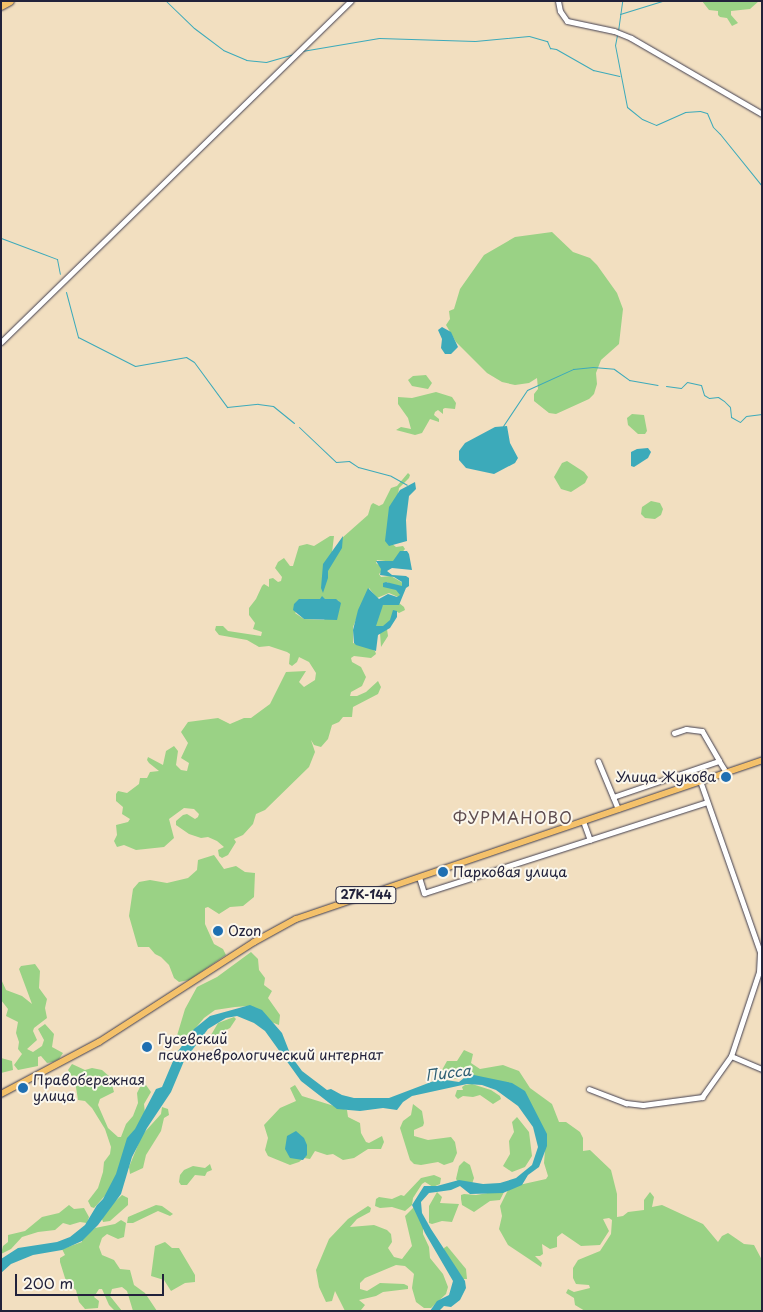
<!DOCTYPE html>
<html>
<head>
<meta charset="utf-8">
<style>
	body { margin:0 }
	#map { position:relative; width:763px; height:1312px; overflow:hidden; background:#f2dfc0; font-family:"Playpen Sans",sans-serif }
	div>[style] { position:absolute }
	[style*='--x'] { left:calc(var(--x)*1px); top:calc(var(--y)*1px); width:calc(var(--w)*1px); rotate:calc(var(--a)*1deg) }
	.green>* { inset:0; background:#9ad285 }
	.water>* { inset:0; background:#3caaba }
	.stream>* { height:1px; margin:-0.5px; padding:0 0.5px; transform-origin:0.5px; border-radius:0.5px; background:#3caaba }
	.roads { filter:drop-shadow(0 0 1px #413e4f) drop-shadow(0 0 1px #413e4f) }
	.minor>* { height:5px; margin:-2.5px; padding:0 2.5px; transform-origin:2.5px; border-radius:2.5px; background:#fff }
	.major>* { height:6px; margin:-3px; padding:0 3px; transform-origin:3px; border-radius:3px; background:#f4c16a }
	.highway>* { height:8px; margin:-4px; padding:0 4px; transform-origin:4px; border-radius:4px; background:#f4c16a }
	.dots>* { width:14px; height:14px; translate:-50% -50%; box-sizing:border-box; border:2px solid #fbf7ec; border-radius:50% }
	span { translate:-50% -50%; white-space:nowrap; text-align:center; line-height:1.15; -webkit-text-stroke:4px #fbf7ec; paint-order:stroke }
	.shield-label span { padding:1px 4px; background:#fbf7ec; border:1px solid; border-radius:4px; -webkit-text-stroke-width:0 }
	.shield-label { font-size:12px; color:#22223b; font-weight:700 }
	.poi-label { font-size:14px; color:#22223b }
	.right { translate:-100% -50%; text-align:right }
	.left { translate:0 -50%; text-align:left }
	.water-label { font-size:15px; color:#2e5f74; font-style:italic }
	.quarter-label { font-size:16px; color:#5f4d50; letter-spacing:1px }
	.frame { position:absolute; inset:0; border:2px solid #22223b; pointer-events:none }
	.scale { position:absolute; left:15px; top:1274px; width:149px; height:22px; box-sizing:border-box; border:2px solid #22223b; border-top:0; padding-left:6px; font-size:15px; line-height:18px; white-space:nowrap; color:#22223b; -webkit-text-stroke:4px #fbf7ec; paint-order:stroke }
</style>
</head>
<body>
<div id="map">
	<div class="green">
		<i style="clip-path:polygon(702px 1px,759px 1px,750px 9px,731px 11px,731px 15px,738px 23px,732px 26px,727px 18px,720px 17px,718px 15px,718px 11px,709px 10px)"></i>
		<i style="clip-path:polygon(552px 232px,573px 252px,590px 258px,597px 265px,617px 293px,623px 309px,619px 344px,601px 360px,596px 373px,597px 384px,594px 394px,589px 399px,556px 414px,549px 413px,534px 401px,534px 394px,538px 389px,537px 378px,529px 383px,515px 385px,502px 382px,487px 373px,456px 342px,446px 325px,450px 319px,449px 311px,454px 309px,460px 289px,484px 255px,515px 237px)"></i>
		<i style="clip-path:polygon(426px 375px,432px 383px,428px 389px,412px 386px,408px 380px,413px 376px)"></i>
		<i style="clip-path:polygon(436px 392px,452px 397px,456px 403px,455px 409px,445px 408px,443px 409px,443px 414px,438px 410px,435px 412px,434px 415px,439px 419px,439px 422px,430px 419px,422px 433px,415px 435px,396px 430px,401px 427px,411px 429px,408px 418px,398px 404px,398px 397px,412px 398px)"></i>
		<i style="clip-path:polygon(632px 414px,644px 415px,647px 431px,645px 434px,638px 434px,628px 425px,627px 418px)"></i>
		<i style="clip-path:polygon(567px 461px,584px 472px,588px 477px,585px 483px,571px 492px,561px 489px,554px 477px,562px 463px)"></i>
		<i style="clip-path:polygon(evenodd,408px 473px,410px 475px,409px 478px,399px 488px,391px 543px,396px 547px,403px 546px,405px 549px,394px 562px,377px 560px,376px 563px,384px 569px,379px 574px,381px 577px,391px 576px,403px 583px,402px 586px,396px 587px,387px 582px,384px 584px,398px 590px,401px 596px,398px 597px,389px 593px,377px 598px,369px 588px,353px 627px,353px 643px,366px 646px,375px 651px,376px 654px,371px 658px,354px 656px,351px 658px,352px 662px,361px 667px,366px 677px,362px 686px,351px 692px,350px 696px,357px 696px,366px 692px,378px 681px,381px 687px,378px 694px,353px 707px,352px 717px,343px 717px,339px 722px,332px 725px,328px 739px,321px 747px,314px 745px,311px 740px,315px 752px,309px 767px,265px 810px,256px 814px,253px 824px,243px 835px,234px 839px,236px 842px,228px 855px,222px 858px,219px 856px,218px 850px,224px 847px,217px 841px,208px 837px,201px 838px,189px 834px,176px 825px,176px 821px,183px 815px,187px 814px,195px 819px,198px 817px,199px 814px,194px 809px,184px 808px,169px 819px,174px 838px,164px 847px,136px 850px,124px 845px,117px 847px,114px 841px,117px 835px,116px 825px,128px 822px,130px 819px,122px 814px,123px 807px,116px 801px,116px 794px,118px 791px,127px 793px,139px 784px,140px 778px,147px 778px,150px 772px,159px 771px,149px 763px,147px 760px,148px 757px,163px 765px,166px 751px,174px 746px,178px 751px,176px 765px,181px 770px,187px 771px,189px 763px,181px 758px,188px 743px,181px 732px,188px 722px,218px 718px,230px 724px,244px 718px,251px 718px,270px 704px,286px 672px,306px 671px,299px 682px,304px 687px,315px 680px,316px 673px,309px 662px,299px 657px,297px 662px,292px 666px,289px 664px,290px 654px,287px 652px,269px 646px,259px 647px,247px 640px,219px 635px,215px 630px,216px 626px,223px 626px,228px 631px,261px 636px,262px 632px,253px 629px,255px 623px,249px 615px,249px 608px,256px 599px,262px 586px,264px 584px,269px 587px,269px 579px,273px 578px,278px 582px,281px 581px,282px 577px,275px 568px,278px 562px,284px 558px,290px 566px,293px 566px,299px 546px,307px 544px,314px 546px,330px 536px,334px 536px,332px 553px,325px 567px,342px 538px,368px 515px,371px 505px,373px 503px,379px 506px,383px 504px,391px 488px,397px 486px,408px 473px,309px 599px,332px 599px,339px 601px,324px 620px,304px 619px,295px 613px,309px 599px)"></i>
		<i style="clip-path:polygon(651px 501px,660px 503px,663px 509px,661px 515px,655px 519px,645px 518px,641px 514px,642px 507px)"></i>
		<i style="clip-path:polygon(385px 603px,399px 603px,404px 607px,405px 610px,399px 613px,396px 611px,393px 615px,387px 629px,388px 636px,381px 647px,380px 633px,375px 625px,380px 608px)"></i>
		<i style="clip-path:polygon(214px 855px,224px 869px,236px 866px,245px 872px,255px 873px,254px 897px,243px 906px,230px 907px,219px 914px,208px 907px,205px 908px,205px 924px,214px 944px,223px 949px,226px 955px,189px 980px,179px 982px,174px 978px,169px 965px,161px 957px,155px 954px,149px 947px,138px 947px,137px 944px,129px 916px,133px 889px,139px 882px,150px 880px,167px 883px,188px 878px,197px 870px,198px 860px)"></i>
		<i style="clip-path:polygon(251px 952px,258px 959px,259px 970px,265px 978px,264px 985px,272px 991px,268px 998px,280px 1015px,279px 1025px,266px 1020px,249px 1006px,235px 1007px,215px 1010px,204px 1018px,188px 1037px,182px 1041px,176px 1039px,185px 1009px,197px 987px,217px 977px)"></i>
		<i style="clip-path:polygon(35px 964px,40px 971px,39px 988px,47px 999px,45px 1008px,47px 1018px,34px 1028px,33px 1031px,37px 1040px,27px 1049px,33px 1052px,42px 1046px,44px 1040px,38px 1029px,45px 1024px,54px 1034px,52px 1047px,63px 1053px,59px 1059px,53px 1062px,47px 1063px,41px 1056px,38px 1057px,38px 1066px,18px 1070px,14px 1065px,22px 1054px,18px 1049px,19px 1042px,16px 1033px,18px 1022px,6px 1016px,8px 1009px,1px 1000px,1px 979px,6px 990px,22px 996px,32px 1004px,19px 969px,21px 966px)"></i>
		<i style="clip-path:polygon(234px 1017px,236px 1019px,230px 1028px,214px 1036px,211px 1035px,218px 1023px)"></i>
		<i style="clip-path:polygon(464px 1050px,473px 1054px,471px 1063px,480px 1069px,503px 1065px,519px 1071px,530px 1088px,552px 1104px,559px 1122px,566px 1122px,580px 1132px,583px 1138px,583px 1151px,590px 1150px,611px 1170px,617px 1194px,617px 1217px,623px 1216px,628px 1212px,644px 1210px,644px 1200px,650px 1192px,654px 1197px,652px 1207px,662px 1205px,703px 1224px,718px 1242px,722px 1236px,728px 1233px,744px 1244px,754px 1245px,762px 1260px,762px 1311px,585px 1311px,575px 1305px,574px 1298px,566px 1293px,568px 1289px,574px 1292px,590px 1288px,589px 1285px,576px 1284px,573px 1278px,573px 1268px,578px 1260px,600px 1251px,611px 1234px,612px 1220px,609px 1218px,603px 1219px,609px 1231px,600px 1245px,581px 1246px,562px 1233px,557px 1237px,557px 1247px,550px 1249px,542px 1244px,543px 1254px,540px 1256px,535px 1256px,542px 1263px,541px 1267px,508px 1245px,499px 1229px,502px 1216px,500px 1206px,508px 1190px,519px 1185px,546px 1179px,548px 1176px,544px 1163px,545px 1150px,528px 1112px,484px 1078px,464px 1076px,458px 1079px,445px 1078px,443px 1075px,442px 1070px,447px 1061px,457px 1061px)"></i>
		<i style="clip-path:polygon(1px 1058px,12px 1061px,13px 1070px,1px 1073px)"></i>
		<i style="clip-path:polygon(72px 1064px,85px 1070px,92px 1068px,102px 1070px,110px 1077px,114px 1092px,100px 1099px,98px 1105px,108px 1128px,118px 1137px,121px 1137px,126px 1124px,133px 1116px,138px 1103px,137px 1093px,140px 1087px,146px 1085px,151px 1092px,144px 1104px,145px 1113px,110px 1190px,94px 1208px,91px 1207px,88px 1201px,98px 1188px,103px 1172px,104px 1162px,110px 1154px,111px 1147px,105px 1129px,92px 1108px,85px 1101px,78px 1100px,75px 1081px,68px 1070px)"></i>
		<i style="clip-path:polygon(472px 1084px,491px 1090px,500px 1096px,501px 1099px,493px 1104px,480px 1095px,473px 1097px,463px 1096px,458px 1099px,455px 1096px,457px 1090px,463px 1090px,462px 1087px,465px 1085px)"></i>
		<i style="clip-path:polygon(295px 1085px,302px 1096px,347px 1110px,348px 1117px,360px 1123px,361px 1133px,366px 1142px,369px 1143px,382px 1136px,384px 1142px,381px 1149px,368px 1149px,354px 1158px,343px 1160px,333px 1154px,327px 1155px,315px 1151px,310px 1159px,304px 1158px,299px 1162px,290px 1165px,268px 1156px,265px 1150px,268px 1138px,264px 1125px,280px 1108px,296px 1101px,290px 1088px)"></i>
		<i style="clip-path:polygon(413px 1104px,422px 1111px,424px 1123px,423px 1126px,414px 1130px,414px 1136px,428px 1140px,451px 1137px,455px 1142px,457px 1153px,453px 1162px,444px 1165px,438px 1162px,421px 1165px,414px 1164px,410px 1160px,400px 1128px,403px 1121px,411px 1115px)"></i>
		<i style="clip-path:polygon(162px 1107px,168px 1109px,169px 1115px,164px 1118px,161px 1131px,146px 1155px,143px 1168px,130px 1174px,129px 1167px,142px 1135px,161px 1114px)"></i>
		<i style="clip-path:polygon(517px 1117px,529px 1132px,532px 1156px,525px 1167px,512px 1172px,503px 1166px,510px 1154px,509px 1141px,514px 1132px,512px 1122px)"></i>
		<i style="clip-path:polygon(464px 1161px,470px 1165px,474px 1178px,472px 1184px,466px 1187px,460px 1185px,456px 1179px,459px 1166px)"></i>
		<i style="clip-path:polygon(210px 1164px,212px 1170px,207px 1172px,205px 1176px,195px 1175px,187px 1185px,181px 1185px,179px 1182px,180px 1175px,184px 1170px,193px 1166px,205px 1168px)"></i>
		<i style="clip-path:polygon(434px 1175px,441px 1178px,440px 1184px,433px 1187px,425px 1182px,422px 1184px,413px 1198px,412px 1205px,405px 1211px,392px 1207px,380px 1208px,375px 1206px,376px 1199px,379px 1197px,392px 1199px,401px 1195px,404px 1196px,421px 1178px)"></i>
		<i style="clip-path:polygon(505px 1190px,500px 1200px,490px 1201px,474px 1212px,462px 1205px,461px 1199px,461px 1195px,464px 1194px,476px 1195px)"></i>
		<i style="clip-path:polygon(437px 1192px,442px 1197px,440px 1203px,459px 1204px,452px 1222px,442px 1221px,432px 1224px,429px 1223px,429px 1206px)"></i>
		<i style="clip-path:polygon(122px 1195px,128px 1198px,128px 1205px,110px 1221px,103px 1222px,102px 1219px,109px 1207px)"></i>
		<i style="clip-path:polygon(69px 1205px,74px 1209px,84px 1208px,89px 1217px,87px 1223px,80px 1222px,70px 1225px,63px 1223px,55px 1230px,38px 1232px,22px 1237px,11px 1249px,1px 1254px,3px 1246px,8px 1242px,8px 1235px,25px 1231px,42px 1217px,59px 1213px)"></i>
		<i style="clip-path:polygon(156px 1205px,162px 1206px,173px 1214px,170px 1216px,158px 1211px,133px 1223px,127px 1223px,128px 1217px)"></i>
		<i style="clip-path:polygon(368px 1206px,371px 1208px,370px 1212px,357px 1219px,350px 1227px,374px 1225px,387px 1230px,391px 1234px,392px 1242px,388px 1248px,394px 1257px,402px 1259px,412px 1246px,405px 1216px,415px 1206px,423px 1223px,423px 1234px,429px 1247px,430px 1258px,443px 1274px,448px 1287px,446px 1294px,431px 1308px,424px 1308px,416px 1302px,412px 1288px,414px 1274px,412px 1272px,405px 1266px,396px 1265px,365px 1278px,360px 1283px,360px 1289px,367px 1291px,380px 1283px,404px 1284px,408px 1286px,408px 1289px,383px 1292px,376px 1296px,359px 1300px,365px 1305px,361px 1310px,345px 1311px,335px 1291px,332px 1301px,326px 1302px,319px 1287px,316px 1270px,329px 1239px,348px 1219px)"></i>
		<i style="clip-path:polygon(121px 1220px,126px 1223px,124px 1237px,118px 1239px,107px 1234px,102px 1238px,99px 1247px,102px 1255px,114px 1260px,120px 1269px,130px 1270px,134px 1285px,145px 1293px,157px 1311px,133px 1311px,127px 1291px,122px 1287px,112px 1289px,110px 1296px,122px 1311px,115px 1311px,109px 1305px,102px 1289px,99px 1289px,94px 1297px,99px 1301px,98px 1308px,85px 1309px,79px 1302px,76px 1290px,68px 1284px,65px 1278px,60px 1262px,60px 1258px,65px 1255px,62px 1249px,82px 1242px,82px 1239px,95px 1228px,115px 1224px)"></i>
		<i style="clip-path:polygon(165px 1242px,172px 1248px,179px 1248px,195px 1275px,195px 1282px,185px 1283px,171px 1291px,164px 1280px,151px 1276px,155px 1246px)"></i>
		<i style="clip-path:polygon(447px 1246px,466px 1269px,467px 1279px,463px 1279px,444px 1251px,444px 1248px)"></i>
	</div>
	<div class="water">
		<i style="clip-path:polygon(442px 327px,451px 332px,458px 347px,451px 354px,445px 354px,441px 348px,442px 339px,438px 330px)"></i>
		<i style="clip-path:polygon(507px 426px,510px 443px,518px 458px,515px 463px,494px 474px,466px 468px,459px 460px,459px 451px,465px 443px,495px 427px)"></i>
		<i style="clip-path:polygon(648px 448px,651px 452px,648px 458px,634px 467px,631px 466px,631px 452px,637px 449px)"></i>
		<i style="clip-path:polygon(415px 482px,416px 489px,409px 496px,406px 520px,407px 541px,389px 546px,385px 541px,389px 507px,400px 490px)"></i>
		<i style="clip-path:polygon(343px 536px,342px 548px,328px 571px,328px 578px,323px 593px,321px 588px,323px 564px)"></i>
		<i style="clip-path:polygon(400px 551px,407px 551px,409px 554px,412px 570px,392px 568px,387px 571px,392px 575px,406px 576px,409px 578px,409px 586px,406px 588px,399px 605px,383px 605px,376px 626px,383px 626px,390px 620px,393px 610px,397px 611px,397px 617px,390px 628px,378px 635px,376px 651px,356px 645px,354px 643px,353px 630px,358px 610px,368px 588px,379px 599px,388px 594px,397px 597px,400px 595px,396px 590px,383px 587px,383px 583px,386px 582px,402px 586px,402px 582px,394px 577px,380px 575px,381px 569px,376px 561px,393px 561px)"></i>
		<i style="clip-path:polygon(322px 596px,325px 599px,336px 599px,341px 603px,337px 620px,304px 619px,293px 610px,294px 604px,299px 599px,320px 599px)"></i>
		<i style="clip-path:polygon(250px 1005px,262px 1010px,282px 1033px,291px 1056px,302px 1071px,327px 1090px,331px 1089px,342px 1095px,354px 1098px,389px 1098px,439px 1079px,459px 1082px,469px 1074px,512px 1083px,525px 1091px,547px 1134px,547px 1146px,539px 1167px,528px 1175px,522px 1185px,503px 1193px,470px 1194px,460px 1186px,451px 1190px,429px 1193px,421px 1202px,422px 1213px,431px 1229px,465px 1281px,466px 1288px,460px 1300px,451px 1307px,444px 1306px,439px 1311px,430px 1311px,437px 1301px,449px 1295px,453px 1281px,425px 1233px,412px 1205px,424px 1186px,437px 1186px,459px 1180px,483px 1184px,500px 1183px,516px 1178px,532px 1165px,538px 1147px,533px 1127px,518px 1106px,496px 1090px,482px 1085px,467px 1084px,412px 1096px,403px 1102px,397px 1110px,383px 1108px,360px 1111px,337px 1109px,301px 1081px,265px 1031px,254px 1023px,237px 1016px,226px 1018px,208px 1029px,184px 1061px,171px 1092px,147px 1128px,132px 1157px,121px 1194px,98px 1225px,82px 1241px,62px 1250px,33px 1255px,11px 1264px,1px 1273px,1px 1259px,18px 1248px,57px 1242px,70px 1237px,85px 1225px,97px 1205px,103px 1199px,116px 1174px,127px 1138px,135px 1129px,156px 1089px,162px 1087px,176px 1054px,194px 1029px,210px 1016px)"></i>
		<i style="clip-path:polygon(296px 1131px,304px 1138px,307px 1145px,307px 1155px,303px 1160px,290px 1158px,285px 1149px,287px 1136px)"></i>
	</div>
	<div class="stream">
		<i style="--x:166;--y:1;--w:39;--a:44"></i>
		<i style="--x:194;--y:28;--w:36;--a:37"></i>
		<i style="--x:223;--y:50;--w:25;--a:23"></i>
		<i style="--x:246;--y:60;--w:20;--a:6"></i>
		<i style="--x:266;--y:62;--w:29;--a:-16"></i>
		<i style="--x:620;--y:14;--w:44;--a:-17.2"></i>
		<i style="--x:618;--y:31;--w:30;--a:-82"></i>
		<i style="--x:617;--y:35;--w:10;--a:101"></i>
		<i style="--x:615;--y:45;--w:63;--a:79"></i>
		<i style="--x:627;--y:107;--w:19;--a:39"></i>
		<i style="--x:642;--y:119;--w:15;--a:23"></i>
		<i style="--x:656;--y:125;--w:32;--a:-24"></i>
		<i style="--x:685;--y:112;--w:15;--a:-4"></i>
		<i style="--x:700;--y:111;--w:7;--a:16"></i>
		<i style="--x:707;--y:113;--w:15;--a:67"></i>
		<i style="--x:713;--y:127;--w:10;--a:45"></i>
		<i style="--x:720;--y:134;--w:67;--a:51.1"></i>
		<i style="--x:302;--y:51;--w:78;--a:-9.6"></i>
		<i style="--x:379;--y:38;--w:96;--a:1.8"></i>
		<i style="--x:475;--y:41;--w:54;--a:-5.3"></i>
		<i style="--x:529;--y:36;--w:19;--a:16"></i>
		<i style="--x:547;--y:41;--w:8;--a:67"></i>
		<i style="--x:550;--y:48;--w:6;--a:9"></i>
		<i style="--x:556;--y:49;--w:43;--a:29.6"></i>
		<i style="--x:593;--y:70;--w:27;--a:13"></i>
		<i style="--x:1;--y:238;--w:60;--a:20.6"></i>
		<i style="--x:57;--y:259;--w:15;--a:79"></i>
		<i style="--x:66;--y:292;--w:47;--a:75.1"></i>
		<i style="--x:78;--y:337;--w:64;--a:27"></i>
		<i style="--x:135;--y:366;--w:52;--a:-10"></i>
		<i style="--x:186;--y:357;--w:9;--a:32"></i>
		<i style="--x:194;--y:362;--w:56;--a:53.7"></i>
		<i style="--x:227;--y:407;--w:31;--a:-6"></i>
		<i style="--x:258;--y:404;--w:15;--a:8"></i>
		<i style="--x:273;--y:406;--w:27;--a:39"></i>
		<i style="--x:666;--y:386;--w:15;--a:8"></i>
		<i style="--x:681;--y:388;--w:8;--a:-45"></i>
		<i style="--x:687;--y:382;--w:14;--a:12"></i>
		<i style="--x:701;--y:385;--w:10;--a:73"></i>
		<i style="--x:704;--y:395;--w:6;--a:31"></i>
		<i style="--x:709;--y:398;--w:9;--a:-6"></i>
		<i style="--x:718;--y:397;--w:7;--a:34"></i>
		<i style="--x:724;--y:401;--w:8;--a:45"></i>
		<i style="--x:730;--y:407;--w:10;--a:84"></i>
		<i style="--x:731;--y:417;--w:10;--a:29"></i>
		<i style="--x:740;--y:422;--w:8;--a:-45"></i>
		<i style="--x:746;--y:416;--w:16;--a:-7"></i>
		<i style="--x:503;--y:426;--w:43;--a:-56.3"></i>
		<i style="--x:527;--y:390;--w:51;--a:-24.5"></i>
		<i style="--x:573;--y:369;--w:20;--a:-6"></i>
		<i style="--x:593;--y:367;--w:21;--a:5"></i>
		<i style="--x:614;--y:369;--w:19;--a:36"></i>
		<i style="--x:629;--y:380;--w:29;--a:10"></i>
		<i style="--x:299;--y:427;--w:51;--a:43.4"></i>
		<i style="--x:336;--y:462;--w:13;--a:-4"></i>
		<i style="--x:349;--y:461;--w:11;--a:34"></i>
		<i style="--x:358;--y:467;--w:34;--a:15"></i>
		<i style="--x:391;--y:476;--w:18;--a:29"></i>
	</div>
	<div class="roads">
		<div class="minor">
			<i style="--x:558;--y:1;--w:10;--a:79"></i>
			<i style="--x:560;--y:11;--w:12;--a:55"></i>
			<i style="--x:567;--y:21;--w:48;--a:12"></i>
			<i style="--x:614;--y:31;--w:18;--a:22"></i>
			<i style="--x:631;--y:38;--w:151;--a:30.1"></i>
			<i style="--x:1;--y:342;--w:489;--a:-44.3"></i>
			<i style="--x:674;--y:733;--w:13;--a:-18"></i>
			<i style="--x:686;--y:729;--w:16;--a:7"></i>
			<i style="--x:702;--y:731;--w:34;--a:60"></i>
			<i style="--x:598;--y:761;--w:52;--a:67.4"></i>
			<i style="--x:613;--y:797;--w:112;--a:-18.8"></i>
			<i style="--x:719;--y:761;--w:13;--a:58"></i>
			<i style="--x:583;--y:821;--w:20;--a:70"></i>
			<i style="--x:419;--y:877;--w:17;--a:73"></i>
			<i style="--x:424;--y:893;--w:297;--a:-17.8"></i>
			<i style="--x:731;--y:1056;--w:34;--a:23"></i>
			<i style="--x:589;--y:1089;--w:40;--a:21"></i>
			<i style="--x:626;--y:1103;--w:17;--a:7"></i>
			<i style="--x:643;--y:1105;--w:60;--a:-7.7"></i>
			<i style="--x:702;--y:1097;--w:50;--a:-54.7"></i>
			<i style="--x:731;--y:1056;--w:89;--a:-71.6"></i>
			<i style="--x:759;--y:972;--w:20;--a:-87"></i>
			<i style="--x:760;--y:952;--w:181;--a:-109.3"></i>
		</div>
		<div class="major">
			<i style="--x:1;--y:1094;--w:111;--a:-28"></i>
			<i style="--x:99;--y:1042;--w:184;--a:-32.8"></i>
			<i style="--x:254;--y:942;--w:48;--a:-28.7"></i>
			<i style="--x:296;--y:919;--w:492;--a:-18.8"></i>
		</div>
		<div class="highway">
			<i style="--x:1;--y:6;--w:10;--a:-29"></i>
		</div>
	</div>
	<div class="dots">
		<i style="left:726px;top:777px;background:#1f6fb2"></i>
		<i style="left:443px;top:872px;background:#1f6fb2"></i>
		<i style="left:218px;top:931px;background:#1f6fb2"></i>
		<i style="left:147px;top:1047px;background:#1f6fb2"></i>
		<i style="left:23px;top:1088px;background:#1f6fb2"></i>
	</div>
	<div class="shield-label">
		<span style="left:366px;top:895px">27К-144</span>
	</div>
	<div class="poi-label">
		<span class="right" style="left:716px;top:777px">Улица Жукова</span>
		<span class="left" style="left:453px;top:872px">Парковая улица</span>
		<span class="left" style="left:228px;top:931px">Ozon</span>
		<span class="left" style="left:158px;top:1047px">Гусевский<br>психоневрологический интернат</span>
		<span class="left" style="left:33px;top:1088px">Правобережная<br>улица</span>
	</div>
	<div class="water-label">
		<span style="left:448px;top:1072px;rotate:-7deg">Писса</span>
	</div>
	<div class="quarter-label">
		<span style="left:513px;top:817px">ФУРМАНОВО</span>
	</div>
	<div class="frame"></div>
	<div class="scale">200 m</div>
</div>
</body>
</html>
